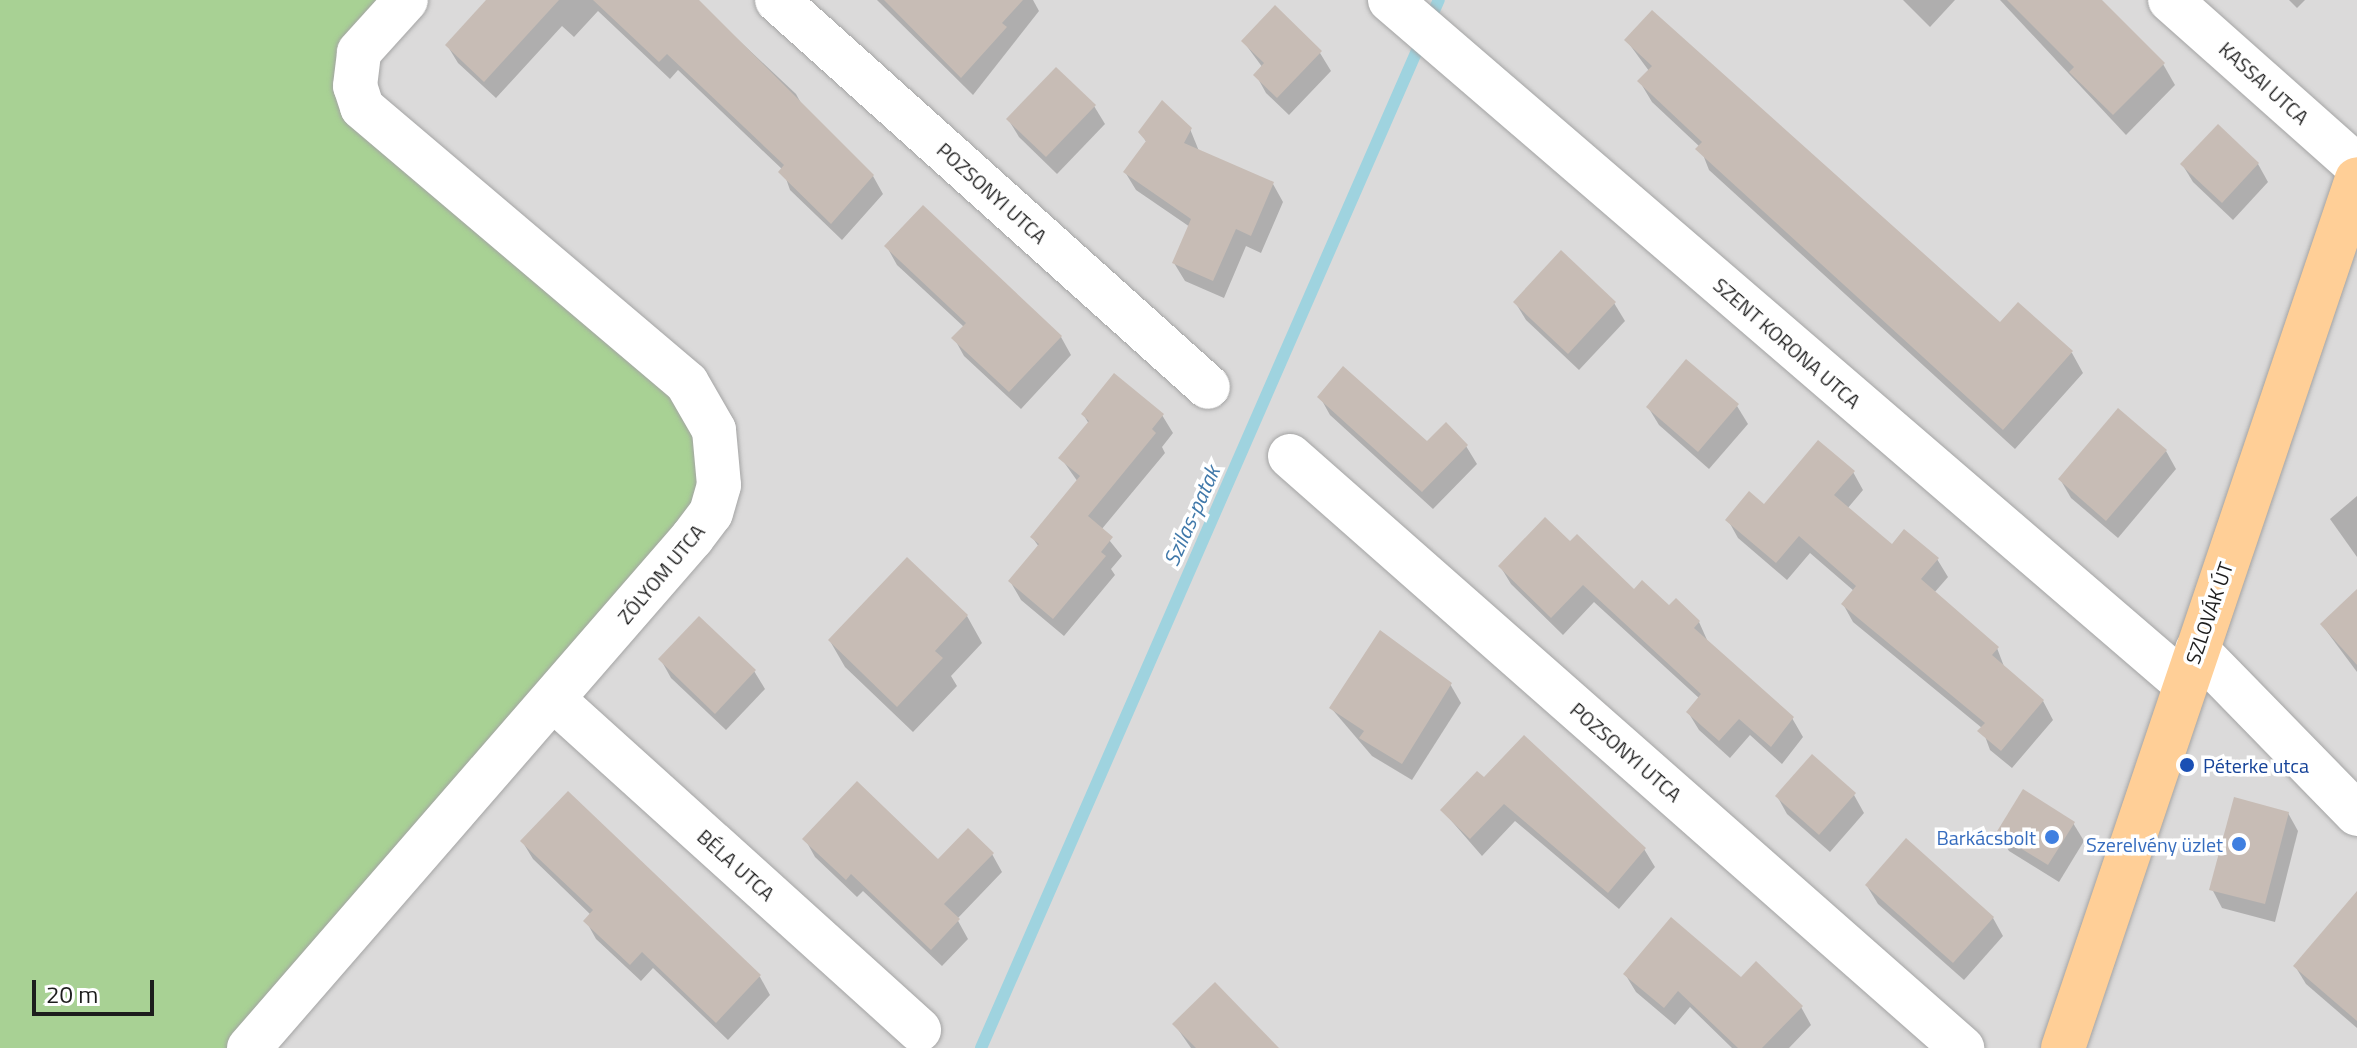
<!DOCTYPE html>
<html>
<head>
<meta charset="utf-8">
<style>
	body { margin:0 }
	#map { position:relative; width:2357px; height:1048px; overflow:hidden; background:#efeae2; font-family:"Titillium Web",sans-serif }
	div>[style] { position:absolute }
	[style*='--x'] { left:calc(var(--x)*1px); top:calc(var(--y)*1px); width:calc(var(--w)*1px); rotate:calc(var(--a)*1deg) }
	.residential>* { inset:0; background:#dbdada }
	.forest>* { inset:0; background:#a8d194 }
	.shadow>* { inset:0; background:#0003 }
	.stream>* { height:12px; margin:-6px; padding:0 6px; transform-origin:6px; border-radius:6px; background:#9fd3df }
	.building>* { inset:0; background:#c7bcb5 }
	.roads { filter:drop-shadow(0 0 2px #a4a4a4) drop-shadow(0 0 2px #a4a4a4) }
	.minor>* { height:44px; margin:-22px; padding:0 22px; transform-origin:22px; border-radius:22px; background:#fff }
	.major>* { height:44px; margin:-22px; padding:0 22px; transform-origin:22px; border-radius:22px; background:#ffcf97 }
	.dots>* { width:22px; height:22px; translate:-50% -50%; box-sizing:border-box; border:4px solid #fff; border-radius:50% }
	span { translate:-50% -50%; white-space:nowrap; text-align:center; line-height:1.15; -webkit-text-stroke:7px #fff; paint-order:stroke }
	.street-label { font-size:20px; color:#1d1d1d }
	.transit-label { font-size:20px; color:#164399 }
	.left { translate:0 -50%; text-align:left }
	.shop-label { font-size:20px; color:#366cbe }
	.right { translate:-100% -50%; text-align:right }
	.water-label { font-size:22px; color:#4179aa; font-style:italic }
	.scale { position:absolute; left:32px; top:980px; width:122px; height:36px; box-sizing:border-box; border:4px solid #1d1d1d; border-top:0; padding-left:10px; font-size:24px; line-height:28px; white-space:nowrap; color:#1d1d1d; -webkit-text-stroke:6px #fff; paint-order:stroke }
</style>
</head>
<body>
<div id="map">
	<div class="residential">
		<i style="clip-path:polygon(406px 0,2357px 0,2357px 1048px,249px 1048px,355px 86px)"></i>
	</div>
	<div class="forest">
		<i style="clip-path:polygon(0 0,406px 0,355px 86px,664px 361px,719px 485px,249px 1048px,0 1048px)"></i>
	</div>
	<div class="shadow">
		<i style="clip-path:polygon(489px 0,696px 0,796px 94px,807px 114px,873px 176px,883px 194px,842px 240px,790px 190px,783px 170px,678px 70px,670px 79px,598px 11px,574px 37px,562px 26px,496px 98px,458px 63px,447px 45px)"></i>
		<i style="clip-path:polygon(877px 0,1033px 0,1039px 11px,973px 95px)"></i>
		<i style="clip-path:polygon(1903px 0,1955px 0,1930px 27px)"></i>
		<i style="clip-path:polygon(2000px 0,2084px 0,2163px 64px,2175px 85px,2126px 135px)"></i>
		<i style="clip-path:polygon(2289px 0,2305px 0,2297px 8px)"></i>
		<i style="clip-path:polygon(1243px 41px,1320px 53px,1331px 71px,1289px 115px,1266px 93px,1256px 75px,1263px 68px)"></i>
		<i style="clip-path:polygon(1627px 41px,2000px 325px,2072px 353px,2083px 373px,2015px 449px,1709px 170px,1700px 147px,1652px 102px,1640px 82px,1649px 71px)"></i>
		<i style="clip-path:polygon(1094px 106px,1105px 124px,1057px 174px,1019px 137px,1008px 119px)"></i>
		<i style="clip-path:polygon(1190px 129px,1199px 151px,1273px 184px,1283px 202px,1261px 253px,1246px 246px,1224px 298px,1185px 281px,1174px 263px,1190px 227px,1136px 190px,1125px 172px,1147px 143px,1140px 132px)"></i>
		<i style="clip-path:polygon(2182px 164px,2258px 164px,2268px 182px,2233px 220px,2193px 182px)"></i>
		<i style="clip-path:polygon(887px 247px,1061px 337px,1071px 355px,1021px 409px,964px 356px,954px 338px,964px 327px,897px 265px)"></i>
		<i style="clip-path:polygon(1515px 302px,1614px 303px,1625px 321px,1579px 370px,1526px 320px)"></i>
		<i style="clip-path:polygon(1320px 397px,1427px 444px,1466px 446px,1477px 464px,1433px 509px,1330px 415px)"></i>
		<i style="clip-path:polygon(1737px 406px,1748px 424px,1709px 469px,1659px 425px,1648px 407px)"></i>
		<i style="clip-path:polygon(1083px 414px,1162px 415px,1173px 433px,1162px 447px,1165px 453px,1101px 530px,1122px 556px,1111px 569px,1115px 575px,1064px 636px,1021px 600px,1010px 581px,1039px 547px,1032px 537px,1078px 482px,1061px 458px,1089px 424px)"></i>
		<i style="clip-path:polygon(2166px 451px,2176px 469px,2118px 538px,2071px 498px,2060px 479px)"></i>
		<i style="clip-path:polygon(1853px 472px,1863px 490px,1847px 509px,1892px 547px,1937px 559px,1948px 577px,1934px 593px,1997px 648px,2005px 669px,2043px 701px,2053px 720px,2012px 768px,1990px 750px,1982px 728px,1853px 622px,1843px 604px,1854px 591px,1810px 553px,1787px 580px,1738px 538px,1728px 520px)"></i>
		<i style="clip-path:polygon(2357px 496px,2357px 557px,2330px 519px)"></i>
		<i style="clip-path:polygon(1570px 544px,1634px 592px,1699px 622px,1708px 642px,1792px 718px,1803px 737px,1782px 764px,1750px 735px,1730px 758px,1699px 730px,1688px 712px,1700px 699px,1594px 602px,1563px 635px,1511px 584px,1500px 566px)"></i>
		<i style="clip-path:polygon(907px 559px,967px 616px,982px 643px,951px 676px,957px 686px,913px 732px,845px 667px,830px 641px)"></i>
		<i style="clip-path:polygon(2357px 592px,2357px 672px,2322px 625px)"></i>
		<i style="clip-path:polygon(661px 660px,754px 671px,765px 689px,726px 730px,671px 678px)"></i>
		<i style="clip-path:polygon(1450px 684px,1461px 703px,1412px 780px,1372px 756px,1331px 708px)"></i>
		<i style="clip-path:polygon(1484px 780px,1644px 849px,1655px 867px,1619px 909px,1515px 821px,1482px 856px,1442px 810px)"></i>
		<i style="clip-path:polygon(568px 794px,760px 977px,770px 995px,728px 1040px,653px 968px,641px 981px,596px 939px,586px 921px,591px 915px,533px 859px,522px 841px)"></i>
		<i style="clip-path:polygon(1854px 795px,1864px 813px,1830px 852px,1787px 814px,1777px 796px)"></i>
		<i style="clip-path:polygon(2288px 813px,2298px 831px,2275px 922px,2222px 908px,2212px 889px)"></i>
		<i style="clip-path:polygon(2073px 823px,2084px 841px,2059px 882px,2009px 851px,1998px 833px)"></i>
		<i style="clip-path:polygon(805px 839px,938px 862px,992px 854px,1002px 872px,957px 919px,968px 939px,942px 966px,863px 891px,857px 897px,815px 857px)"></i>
		<i style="clip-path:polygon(1867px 886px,1993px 918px,2003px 936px,1964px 980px,1878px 904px)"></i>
		<i style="clip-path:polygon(2357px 917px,2357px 1028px,2306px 984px,2295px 966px)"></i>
		<i style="clip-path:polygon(1625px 974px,1742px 980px,1801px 1007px,1811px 1025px,1789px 1048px,1732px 1048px,1690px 1007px,1675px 1025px,1636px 992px)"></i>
		<i style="clip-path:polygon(1175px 1025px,1272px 1048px,1191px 1048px)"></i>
	</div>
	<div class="stream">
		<i style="--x:1429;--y:22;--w:24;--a:-66"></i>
		<i style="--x:981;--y:1048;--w:1101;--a:-66.39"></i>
	</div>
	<div class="building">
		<i style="clip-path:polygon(486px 0,559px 0,484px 82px,445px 45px)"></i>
		<i style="clip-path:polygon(593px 0,699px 0,874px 175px,831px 224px,778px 172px,784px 165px,667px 54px,659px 62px)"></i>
		<i style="clip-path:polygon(884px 0,1023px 0,1002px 23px,1007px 27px,961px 78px)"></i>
		<i style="clip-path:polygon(2007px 0,2102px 0,2165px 63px,2113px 115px,2069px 72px,2074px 67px)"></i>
		<i style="clip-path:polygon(1275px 5px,1322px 51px,1277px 98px,1253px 75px,1264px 63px,1241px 41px)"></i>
		<i style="clip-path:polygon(1652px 10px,2000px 322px,2018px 302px,2073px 351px,2003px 430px,1695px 149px,1702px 142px,1637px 81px,1652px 66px,1624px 40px)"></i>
		<i style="clip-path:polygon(1056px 67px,1096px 105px,1046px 157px,1006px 119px)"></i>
		<i style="clip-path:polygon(1162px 100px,1192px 128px,1184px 143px,1274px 182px,1251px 236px,1236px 229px,1213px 281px,1172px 263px,1191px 219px,1123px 172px,1146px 141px,1138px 132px)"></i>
		<i style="clip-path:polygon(2218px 124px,2259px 163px,2222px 203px,2180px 164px)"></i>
		<i style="clip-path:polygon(923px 205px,1062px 336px,1009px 392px,951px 338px,966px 323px,884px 246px)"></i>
		<i style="clip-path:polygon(1561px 250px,1616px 302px,1568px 354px,1513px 302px)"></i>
		<i style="clip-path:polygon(1686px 359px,1739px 404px,1698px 452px,1646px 407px)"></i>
		<i style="clip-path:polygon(1343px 366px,1427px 441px,1446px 422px,1468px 445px,1422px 492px,1317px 397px)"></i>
		<i style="clip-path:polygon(1114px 373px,1164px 414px,1152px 429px,1156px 433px,1088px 516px,1113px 537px,1101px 552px,1106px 556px,1053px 619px,1008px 581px,1039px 544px,1030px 537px,1080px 476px,1058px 458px,1089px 421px,1081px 414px)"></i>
		<i style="clip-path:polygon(2118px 408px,2167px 450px,2106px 521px,2058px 479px)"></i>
		<i style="clip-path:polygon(1818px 440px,1855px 471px,1834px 495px,1892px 544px,1904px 529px,1939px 558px,1921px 579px,1999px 647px,1992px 655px,2044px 700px,2001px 751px,1977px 731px,1985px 723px,1841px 604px,1856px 586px,1799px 536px,1776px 563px,1725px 520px,1749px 491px,1764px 504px)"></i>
		<i style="clip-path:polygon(1545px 517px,1570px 541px,1577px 534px,1634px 589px,1642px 580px,1669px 605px,1676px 598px,1700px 621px,1694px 628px,1794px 717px,1771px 747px,1739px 719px,1719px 741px,1686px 712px,1701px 694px,1583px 585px,1551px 618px,1498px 566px)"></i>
		<i style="clip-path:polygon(907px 557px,968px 615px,935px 651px,943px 658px,897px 707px,828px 640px)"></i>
		<i style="clip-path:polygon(2357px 589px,2357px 665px,2320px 624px)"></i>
		<i style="clip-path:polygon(699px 616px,756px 670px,715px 714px,658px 659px)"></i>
		<i style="clip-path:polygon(1380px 630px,1452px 683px,1402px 764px,1359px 738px,1364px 731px,1329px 708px)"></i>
		<i style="clip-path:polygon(1524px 735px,1646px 848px,1608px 893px,1504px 804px,1470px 839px,1440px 810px,1477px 771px,1484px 777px)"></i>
		<i style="clip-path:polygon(1812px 754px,1856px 793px,1819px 835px,1775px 796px)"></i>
		<i style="clip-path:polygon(857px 781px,938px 859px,968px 828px,994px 853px,944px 904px,960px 919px,931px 950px,851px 874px,846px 880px,802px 839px)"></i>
		<i style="clip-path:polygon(2023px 789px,2075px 822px,2048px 865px,1996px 833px)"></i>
		<i style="clip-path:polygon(568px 791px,761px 975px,716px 1023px,642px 952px,630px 965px,583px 921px,593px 910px,520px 841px)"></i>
		<i style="clip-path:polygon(2234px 797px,2289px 812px,2265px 904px,2209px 890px)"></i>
		<i style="clip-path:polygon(1906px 838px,1994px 917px,1953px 963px,1865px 885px)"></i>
		<i style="clip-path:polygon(2357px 891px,2357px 1021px,2293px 966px)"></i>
		<i style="clip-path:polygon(1671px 917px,1741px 977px,1756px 961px,1803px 1006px,1762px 1048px,1738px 1048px,1678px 991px,1664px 1008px,1623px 974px)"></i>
		<i style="clip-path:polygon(1215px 982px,1279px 1048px,1196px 1048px,1172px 1024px)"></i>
	</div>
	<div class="roads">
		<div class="minor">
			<i style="--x:777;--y:0;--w:579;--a:41.92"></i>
			<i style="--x:1390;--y:0;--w:1049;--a:40.71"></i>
			<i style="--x:2170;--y:0;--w:250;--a:41.6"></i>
			<i style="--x:1290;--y:456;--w:896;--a:41.38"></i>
			<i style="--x:2197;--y:650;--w:229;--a:45.7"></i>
			<i style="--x:554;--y:700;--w:492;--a:42.1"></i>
			<i style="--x:249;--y:1048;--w:676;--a:-49.02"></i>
			<i style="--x:692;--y:538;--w:31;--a:-53"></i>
			<i style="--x:711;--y:513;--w:29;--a:-74"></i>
			<i style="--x:719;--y:485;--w:55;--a:-95.2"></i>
			<i style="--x:714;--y:430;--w:54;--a:-119.9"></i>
			<i style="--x:687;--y:383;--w:426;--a:-139.7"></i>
			<i style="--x:362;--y:107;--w:22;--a:-108"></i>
			<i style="--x:355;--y:86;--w:34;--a:-83"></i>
			<i style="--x:359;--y:52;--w:70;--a:-47.9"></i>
		</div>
		<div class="major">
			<i style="--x:2063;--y:1048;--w:917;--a:-71.31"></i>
		</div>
	</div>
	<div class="dots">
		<i style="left:2187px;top:765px;background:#1a4fb4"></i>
		<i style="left:2052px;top:837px;background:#3f7fe0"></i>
		<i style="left:2239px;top:844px;background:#3f7fe0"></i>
	</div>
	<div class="street-label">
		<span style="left:2264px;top:83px;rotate:42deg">KASSAI UTCA</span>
		<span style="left:992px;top:193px;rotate:42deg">POZSONYI UTCA</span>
		<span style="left:1787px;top:343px;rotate:41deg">SZENT KORONA UTCA</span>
		<span style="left:661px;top:574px;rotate:-50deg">ZÓLYOM UTCA</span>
		<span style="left:2209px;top:613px;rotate:-71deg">SZLOVÁK ÚT</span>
		<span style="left:1626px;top:752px;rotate:41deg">POZSONYI UTCA</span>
		<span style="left:736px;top:865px;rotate:42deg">BÉLA UTCA</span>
	</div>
	<div class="transit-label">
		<span class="left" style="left:2203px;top:765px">Péterke utca</span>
	</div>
	<div class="shop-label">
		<span class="right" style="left:2036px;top:837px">Barkácsbolt</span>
		<span class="right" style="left:2223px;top:844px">Szerelvény üzlet</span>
	</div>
	<div class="water-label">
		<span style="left:1192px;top:516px;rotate:-66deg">Szilas-patak</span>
	</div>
	<div class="scale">20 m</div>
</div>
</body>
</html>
